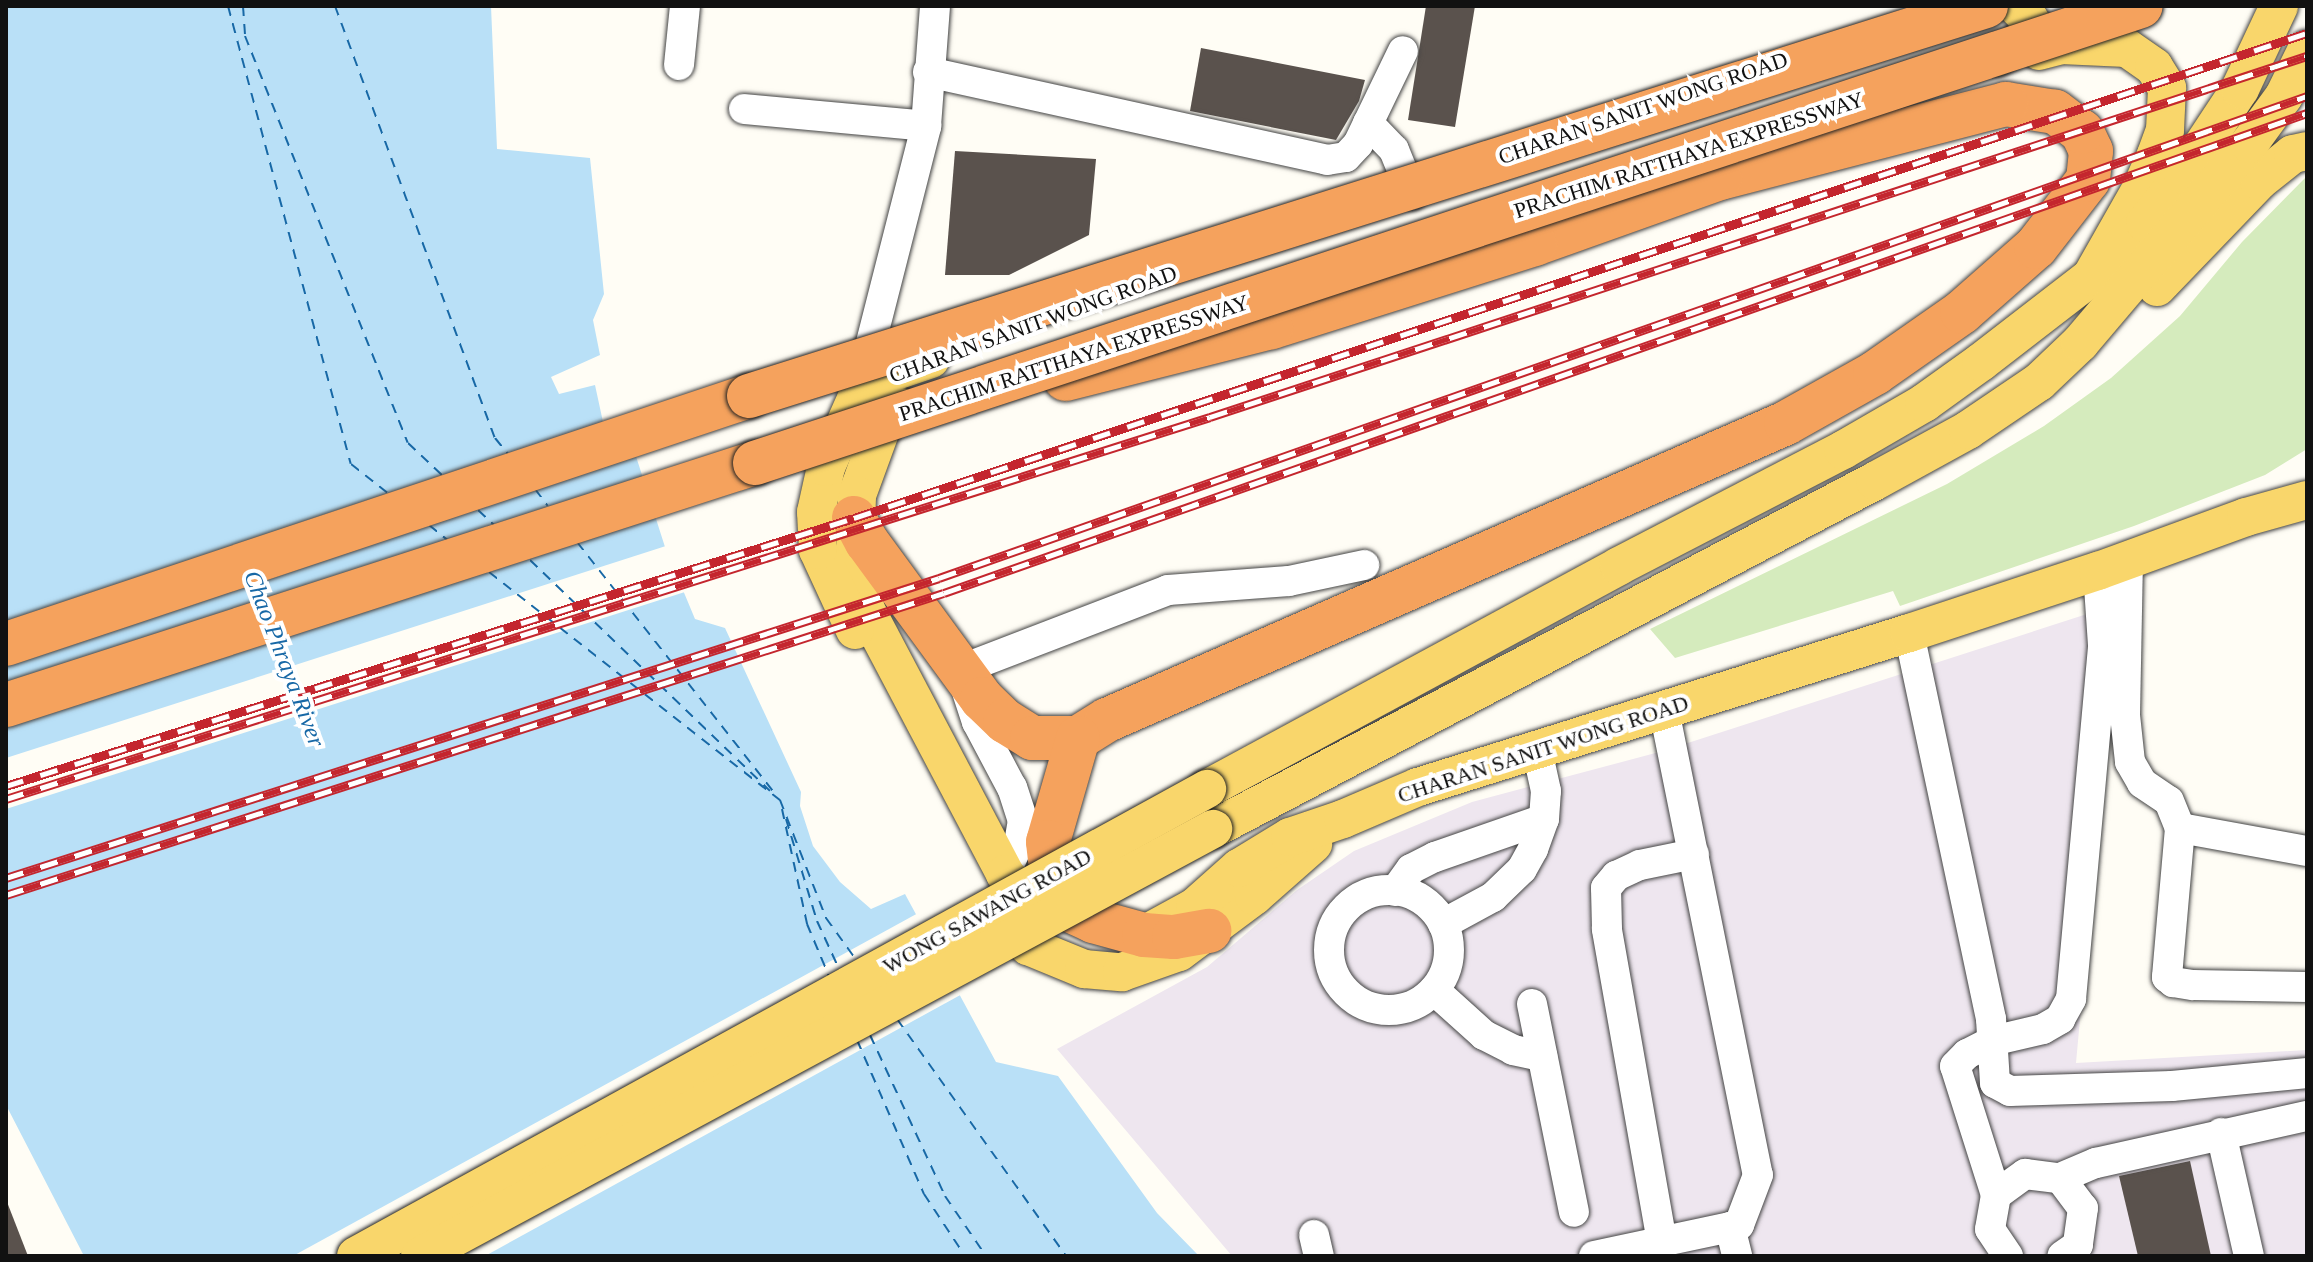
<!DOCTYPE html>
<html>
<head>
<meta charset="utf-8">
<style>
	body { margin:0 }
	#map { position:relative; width:2313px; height:1262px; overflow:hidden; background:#fffdf5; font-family:"Times New Roman",serif }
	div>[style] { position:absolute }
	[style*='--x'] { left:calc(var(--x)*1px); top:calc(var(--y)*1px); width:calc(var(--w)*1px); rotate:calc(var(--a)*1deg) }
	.industrial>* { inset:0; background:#eee6ef }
	.green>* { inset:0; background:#d5ebbd }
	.water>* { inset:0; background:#b9e0f7 }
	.pier>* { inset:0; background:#fffdf5 }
	.ferry>* { height:2px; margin-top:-1px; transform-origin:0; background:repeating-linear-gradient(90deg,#1768a6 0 10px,transparent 0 18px) }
	.building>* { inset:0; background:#5a524d }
	.roads { filter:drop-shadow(0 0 2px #444) drop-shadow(0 0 2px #444) }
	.minor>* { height:30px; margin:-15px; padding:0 15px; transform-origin:15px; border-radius:15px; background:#fff }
	.minor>.ring { margin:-15px; padding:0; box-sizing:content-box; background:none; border:30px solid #fff; border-radius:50% }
	.major>* { height:38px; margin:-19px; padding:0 19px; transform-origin:19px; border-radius:19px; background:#f9d66b }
	.highway>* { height:44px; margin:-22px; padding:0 22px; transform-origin:22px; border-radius:22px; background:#f5a25d }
	.rail>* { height:9px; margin-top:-4.5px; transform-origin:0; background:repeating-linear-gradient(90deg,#fff 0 18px,#c4262e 0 36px); box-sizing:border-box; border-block:2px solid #c4262e }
	.bridges { filter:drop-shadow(0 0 2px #222) drop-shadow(0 0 2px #222) }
	.major-bridge>* { height:38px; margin:-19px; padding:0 19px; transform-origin:19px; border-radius:19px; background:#f9d66b }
	.highway-bridge>* { height:44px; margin:-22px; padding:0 22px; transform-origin:22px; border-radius:22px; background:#f5a25d }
	span { translate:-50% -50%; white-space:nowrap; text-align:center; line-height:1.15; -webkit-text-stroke:8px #fff; paint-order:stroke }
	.street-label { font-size:22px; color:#111 }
	.water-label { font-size:24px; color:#1768a6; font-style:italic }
	.frame { position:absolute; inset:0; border:8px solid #111; pointer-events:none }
</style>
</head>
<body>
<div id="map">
	<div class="industrial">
		<i style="clip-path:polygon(2118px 604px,2076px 1063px,2307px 1050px,2307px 1256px,1232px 1256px,1057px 1049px,1207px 967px,1297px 890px,1354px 851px,1472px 802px,1663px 751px)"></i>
	</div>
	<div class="green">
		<i style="clip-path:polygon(2307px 176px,2307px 449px,2265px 475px,2134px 526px,1900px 606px,1893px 591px,1675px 658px,1650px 629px,1947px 484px,2044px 426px,2111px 378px,2180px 316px,2242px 242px)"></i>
	</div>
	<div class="water">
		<i style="clip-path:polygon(6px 6px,491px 6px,497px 149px,590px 158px,604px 294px,593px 320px,600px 355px,551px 377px,559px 394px,595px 385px,603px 422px,626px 425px,665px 547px,695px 619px,725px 628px,801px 792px,800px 806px,813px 846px,840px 882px,871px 909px,905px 894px,996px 1062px,1058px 1076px,1157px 1213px,1199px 1256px,84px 1256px,6px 1105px)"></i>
	</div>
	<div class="pier">
		<i style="clip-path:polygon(669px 545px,688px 591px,6px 809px,6px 758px)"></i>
		<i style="clip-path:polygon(920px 912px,964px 993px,485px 1256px,293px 1256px)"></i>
	</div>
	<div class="ferry">
		<i style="--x:228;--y:6;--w:474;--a:75"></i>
		<i style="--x:351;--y:464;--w:48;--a:38.3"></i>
		<i style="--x:243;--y:6;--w:30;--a:86"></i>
		<i style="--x:245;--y:36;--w:438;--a:68.2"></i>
		<i style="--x:408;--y:443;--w:47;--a:43.3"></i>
		<i style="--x:335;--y:6;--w:461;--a:69.7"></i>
		<i style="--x:495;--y:438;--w:22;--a:51"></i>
		<i style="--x:535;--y:489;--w:21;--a:53"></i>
		<i style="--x:478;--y:510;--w:22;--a:43"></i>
		<i style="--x:429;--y:525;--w:26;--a:39"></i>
		<i style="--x:577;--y:542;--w:322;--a:51.8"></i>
		<i style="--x:530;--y:560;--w:333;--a:43.9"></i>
		<i style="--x:489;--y:572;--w:370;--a:38.1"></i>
		<i style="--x:780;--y:800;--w:127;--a:68.7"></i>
		<i style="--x:826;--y:918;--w:53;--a:54.2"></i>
		<i style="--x:782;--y:809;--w:118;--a:77.7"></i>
		<i style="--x:807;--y:924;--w:56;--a:67.1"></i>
		<i style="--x:786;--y:819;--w:107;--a:73.1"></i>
		<i style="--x:817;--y:921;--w:55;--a:65.3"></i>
		<i style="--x:897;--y:1019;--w:291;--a:54.5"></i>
		<i style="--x:870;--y:1035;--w:178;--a:65"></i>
		<i style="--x:945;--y:1196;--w:73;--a:55.7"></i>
		<i style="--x:857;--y:1040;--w:168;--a:66.5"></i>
		<i style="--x:924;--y:1194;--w:74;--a:56.5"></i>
	</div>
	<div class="building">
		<i style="clip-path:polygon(1426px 6px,1475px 6px,1455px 127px,1408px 120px)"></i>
		<i style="clip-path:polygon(1201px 48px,1365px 80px,1359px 101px,1336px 140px,1190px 111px)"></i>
		<i style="clip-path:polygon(955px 151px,1096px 159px,1089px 235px,1009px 275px,945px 275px)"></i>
		<i style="clip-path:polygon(2190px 1161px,2211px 1256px,2138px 1256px,2119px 1176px)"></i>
		<i style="clip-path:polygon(7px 1202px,28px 1256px,6px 1256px)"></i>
	</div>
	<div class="roads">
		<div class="minor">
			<i style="--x:679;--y:65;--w:59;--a:-84.2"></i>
			<i style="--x:928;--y:72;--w:409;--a:12.4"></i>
			<i style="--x:1327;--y:160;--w:19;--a:-9"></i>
			<i style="--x:1346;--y:157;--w:18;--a:-47"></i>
			<i style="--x:1358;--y:144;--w:103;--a:-64.2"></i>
			<i style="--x:744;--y:109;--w:183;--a:5.3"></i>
			<i style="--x:1368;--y:123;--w:37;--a:46"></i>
			<i style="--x:1394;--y:150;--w:48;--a:67.8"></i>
			<i style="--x:863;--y:374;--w:256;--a:-75.7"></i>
			<i style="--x:926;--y:126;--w:120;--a:-85.7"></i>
			<i style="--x:2128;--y:559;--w:156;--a:91.1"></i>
			<i style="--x:2125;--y:715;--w:47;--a:83.9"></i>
			<i style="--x:2130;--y:762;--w:24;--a:60"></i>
			<i style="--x:2142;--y:783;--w:32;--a:34"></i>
			<i style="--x:2169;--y:801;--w:29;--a:68"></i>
			<i style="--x:2180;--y:828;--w:150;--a:95"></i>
			<i style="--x:2167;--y:977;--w:8;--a:40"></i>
			<i style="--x:2173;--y:982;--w:20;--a:9"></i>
			<i style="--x:2193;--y:985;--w:114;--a:1"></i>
			<i style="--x:1909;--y:633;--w:395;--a:78"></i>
			<i style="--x:1991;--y:1019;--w:64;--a:86.4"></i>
			<i style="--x:1995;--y:1083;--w:17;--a:28"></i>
			<i style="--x:2010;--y:1091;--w:162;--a:-1.8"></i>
			<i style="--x:2172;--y:1086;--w:136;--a:-5.5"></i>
			<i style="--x:1664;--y:710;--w:474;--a:78.6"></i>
			<i style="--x:1758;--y:1175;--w:53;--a:110.8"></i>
			<i style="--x:1739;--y:1225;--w:9;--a:167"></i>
			<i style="--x:1730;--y:1227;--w:30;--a:76"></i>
			<i style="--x:2180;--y:828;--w:129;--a:10.3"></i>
			<i style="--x:1005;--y:874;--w:34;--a:-66"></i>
			<i style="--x:1019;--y:843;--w:22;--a:-80"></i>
			<i style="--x:1023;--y:821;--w:35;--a:-108"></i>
			<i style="--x:1012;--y:788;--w:75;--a:-117.9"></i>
			<i style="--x:977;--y:722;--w:55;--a:-108.1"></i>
			<i style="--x:960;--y:670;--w:223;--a:-21"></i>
			<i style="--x:1168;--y:590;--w:121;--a:-4.3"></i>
			<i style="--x:1289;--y:581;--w:77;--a:-12"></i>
			<i class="ring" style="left:1329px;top:890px;width:90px;height:90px"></i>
			<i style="--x:1395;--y:891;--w:27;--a:-54"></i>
			<i style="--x:1411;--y:869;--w:27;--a:-27"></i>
			<i style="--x:1435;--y:857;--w:115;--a:-19.2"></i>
			<i style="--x:1443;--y:924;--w:57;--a:-28.4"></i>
			<i style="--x:1493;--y:897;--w:40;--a:-44"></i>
			<i style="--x:1522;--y:869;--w:23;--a:-61"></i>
			<i style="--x:1533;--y:849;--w:32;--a:-70"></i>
			<i style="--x:1544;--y:819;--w:28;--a:-86"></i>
			<i style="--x:1546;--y:791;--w:42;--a:-102.4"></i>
			<i style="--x:1434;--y:990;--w:67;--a:42"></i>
			<i style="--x:1484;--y:1035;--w:33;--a:27"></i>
			<i style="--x:1513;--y:1050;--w:30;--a:12"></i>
			<i style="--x:1532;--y:1004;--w:212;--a:78.6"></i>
			<i style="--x:2221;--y:1133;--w:126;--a:77.2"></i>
			<i style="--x:2060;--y:1178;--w:39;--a:-23"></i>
			<i style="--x:2096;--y:1163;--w:216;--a:-12.6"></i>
			<i style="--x:1996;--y:1195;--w:135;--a:-107.6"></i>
			<i style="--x:1955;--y:1066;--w:17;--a:-45"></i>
			<i style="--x:1967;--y:1054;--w:28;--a:-27"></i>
			<i style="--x:1992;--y:1041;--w:52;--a:-13.2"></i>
			<i style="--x:2043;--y:1029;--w:20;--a:-30"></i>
			<i style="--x:2060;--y:1019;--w:23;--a:-61"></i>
			<i style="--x:2071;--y:999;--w:355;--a:-84.8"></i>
			<i style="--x:2103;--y:645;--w:74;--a:-93.9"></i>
			<i style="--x:1314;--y:1235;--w:22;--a:77"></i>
			<i style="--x:1662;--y:1242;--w:318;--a:-100"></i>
			<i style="--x:1607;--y:929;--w:41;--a:-91.4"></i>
			<i style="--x:1606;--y:888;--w:16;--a:-50"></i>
			<i style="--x:1616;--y:876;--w:26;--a:-25"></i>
			<i style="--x:1640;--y:865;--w:55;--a:-11.5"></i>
			<i style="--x:1594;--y:1256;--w:139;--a:-12"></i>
			<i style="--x:2008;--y:1256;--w:32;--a:-124"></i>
			<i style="--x:1990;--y:1229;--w:35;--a:-80"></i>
			<i style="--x:1996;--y:1195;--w:36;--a:-36"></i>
			<i style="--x:2025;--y:1174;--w:35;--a:7"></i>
			<i style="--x:2060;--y:1178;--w:38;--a:53"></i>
			<i style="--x:2083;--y:1208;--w:37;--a:98"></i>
			<i style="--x:2078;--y:1245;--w:19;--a:145"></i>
		</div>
		<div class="major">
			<i style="--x:2039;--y:51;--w:23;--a:-15"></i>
			<i style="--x:2061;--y:45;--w:66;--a:2.6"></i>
			<i style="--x:2127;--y:48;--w:33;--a:35"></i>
			<i style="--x:2154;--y:67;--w:25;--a:58"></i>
			<i style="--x:2167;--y:88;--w:42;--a:92.7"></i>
			<i style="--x:2165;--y:130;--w:27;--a:110"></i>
			<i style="--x:2156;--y:155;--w:35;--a:114"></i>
			<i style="--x:2142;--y:187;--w:103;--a:119.5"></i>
			<i style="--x:1997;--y:57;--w:27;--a:-31"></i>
			<i style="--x:2020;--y:43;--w:14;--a:-54"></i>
			<i style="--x:2028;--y:32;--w:12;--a:-81"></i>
			<i style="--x:2030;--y:20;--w:20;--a:-135"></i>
			<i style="--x:2157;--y:287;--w:147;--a:-46.1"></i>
			<i style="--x:2259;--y:181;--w:43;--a:-38.5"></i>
			<i style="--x:2293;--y:154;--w:14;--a:-12"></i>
			<i style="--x:901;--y:407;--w:25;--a:137"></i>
			<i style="--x:883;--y:424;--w:76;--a:110.1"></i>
			<i style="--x:857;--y:495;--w:72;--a:91.6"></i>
			<i style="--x:855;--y:567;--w:44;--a:75.7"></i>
			<i style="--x:866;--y:610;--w:298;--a:62.2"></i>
			<i style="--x:1005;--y:874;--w:55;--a:50.2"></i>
			<i style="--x:855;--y:630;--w:88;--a:-114.8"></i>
			<i style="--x:818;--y:550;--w:38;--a:-93"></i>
			<i style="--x:816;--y:512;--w:46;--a:-77.5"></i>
			<i style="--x:826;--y:467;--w:74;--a:-66.2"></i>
			<i style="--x:856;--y:399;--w:40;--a:-39"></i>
			<i style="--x:887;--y:374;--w:46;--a:-18.8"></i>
			<i style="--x:1207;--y:789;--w:468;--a:-28.4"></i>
			<i style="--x:1619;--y:566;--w:252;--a:-27.4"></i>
			<i style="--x:1843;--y:450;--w:94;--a:-30.1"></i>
			<i style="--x:1924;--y:403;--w:70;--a:-35.7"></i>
			<i style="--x:1981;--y:362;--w:139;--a:-37.7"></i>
			<i style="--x:2091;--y:277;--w:76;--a:-45"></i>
			<i style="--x:2145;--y:223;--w:61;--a:-51.6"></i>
			<i style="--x:2183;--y:175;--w:103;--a:-56.5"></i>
			<i style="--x:2240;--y:89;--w:92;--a:-64.8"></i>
			<i style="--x:1213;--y:829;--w:748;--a:-27.73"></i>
			<i style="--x:1875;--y:481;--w:106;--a:-28.7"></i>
			<i style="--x:1968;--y:430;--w:86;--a:-34.1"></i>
			<i style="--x:2039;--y:382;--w:57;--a:-43.6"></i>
			<i style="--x:2080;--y:343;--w:261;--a:-49.7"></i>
			<i style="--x:2249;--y:144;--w:59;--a:-53.9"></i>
			<i style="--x:2284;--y:96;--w:52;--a:-63.9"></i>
			<i style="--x:1001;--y:908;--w:47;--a:54.6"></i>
			<i style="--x:1028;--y:946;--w:61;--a:22.3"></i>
			<i style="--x:1084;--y:969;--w:38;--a:5"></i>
			<i style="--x:1122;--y:972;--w:60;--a:-19.3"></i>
			<i style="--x:1179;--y:952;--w:94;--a:-36.7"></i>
			<i style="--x:1254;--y:896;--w:79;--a:-41.4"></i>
			<i style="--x:1142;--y:936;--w:60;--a:-28.7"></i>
			<i style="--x:1195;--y:907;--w:59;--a:-41.6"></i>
			<i style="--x:1239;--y:868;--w:60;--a:-31.3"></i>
			<i style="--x:1290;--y:837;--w:56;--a:-18.8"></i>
			<i style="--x:1343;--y:819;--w:82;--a:-23.1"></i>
			<i style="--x:1418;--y:787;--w:515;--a:-17.41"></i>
			<i style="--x:1909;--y:633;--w:199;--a:-18.2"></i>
			<i style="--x:2098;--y:571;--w:158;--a:-20"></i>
			<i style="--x:2246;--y:517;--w:63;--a:-15.6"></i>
		</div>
		<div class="highway">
			<i style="--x:854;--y:518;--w:27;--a:62"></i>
			<i style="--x:867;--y:542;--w:195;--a:53.8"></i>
			<i style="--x:982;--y:699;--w:32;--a:44"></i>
			<i style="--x:1005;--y:721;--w:32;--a:32"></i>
			<i style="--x:1032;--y:738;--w:46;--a:0"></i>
			<i style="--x:1078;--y:738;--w:34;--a:-32"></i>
			<i style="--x:1107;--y:720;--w:741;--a:-23.62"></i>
			<i style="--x:1786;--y:423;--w:102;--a:-29.3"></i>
			<i style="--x:1875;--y:373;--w:106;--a:-35"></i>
			<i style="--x:1962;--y:312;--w:98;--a:-41.3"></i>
			<i style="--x:2036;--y:247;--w:85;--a:-52.2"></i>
			<i style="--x:2088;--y:180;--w:29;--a:-84"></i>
			<i style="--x:2091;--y:151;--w:21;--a:-115"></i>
			<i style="--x:2082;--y:132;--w:34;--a:-143"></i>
			<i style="--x:2055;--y:112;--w:50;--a:-170.7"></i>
			<i style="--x:2006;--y:104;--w:295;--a:165.5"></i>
			<i style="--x:1720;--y:178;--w:196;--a:160.4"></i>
			<i style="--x:1535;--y:244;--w:277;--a:162.5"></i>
			<i style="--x:1271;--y:327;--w:212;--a:165.8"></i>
			<i style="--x:6;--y:644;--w:783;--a:-18.46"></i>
			<i style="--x:6;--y:705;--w:787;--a:-17.91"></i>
			<i style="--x:1078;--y:738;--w:108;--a:106.1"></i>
			<i style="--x:1048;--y:842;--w:53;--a:83.5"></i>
			<i style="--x:1054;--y:895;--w:26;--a:40"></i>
			<i style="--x:1074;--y:912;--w:21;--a:25"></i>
			<i style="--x:1093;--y:921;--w:53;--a:15.4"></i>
			<i style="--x:1144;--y:935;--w:30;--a:4"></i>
			<i style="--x:1174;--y:937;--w:36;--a:-10"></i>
		</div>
	</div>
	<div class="rail">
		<i style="--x:6;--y:786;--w:889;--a:-17.54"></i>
		<i style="--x:854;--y:518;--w:1532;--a:-18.46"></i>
		<i style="--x:6;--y:799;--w:1263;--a:-17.6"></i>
		<i style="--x:1210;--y:417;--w:1155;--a:-18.22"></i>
		<i style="--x:6;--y:878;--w:980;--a:-17.82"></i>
		<i style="--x:939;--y:578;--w:1450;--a:-19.41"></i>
		<i style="--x:6;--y:895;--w:985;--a:-17.85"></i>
		<i style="--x:944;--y:593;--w:1445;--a:-19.4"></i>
	</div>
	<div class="bridges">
		<div class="major-bridge">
			<i style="--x:356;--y:1256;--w:971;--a:-28.76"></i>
			<i style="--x:420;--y:1256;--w:901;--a:-28.3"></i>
		</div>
		<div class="highway-bridge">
			<i style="--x:749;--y:396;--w:1297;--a:-17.5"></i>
			<i style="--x:755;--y:463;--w:1459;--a:-18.25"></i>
		</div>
	</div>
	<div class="street-label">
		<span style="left:1643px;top:108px;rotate:-19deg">CHARAN SANIT WONG ROAD</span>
		<span style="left:1689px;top:155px;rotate:-18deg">PRACHIM RATTHAYA EXPRESSWAY</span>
		<span style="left:1033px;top:324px;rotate:-20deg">CHARAN SANIT WONG ROAD</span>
		<span style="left:1074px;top:358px;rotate:-18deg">PRACHIM RATTHAYA EXPRESSWAY</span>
		<span style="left:1543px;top:749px;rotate:-18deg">CHARAN SANIT WONG ROAD</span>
		<span style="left:987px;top:911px;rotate:-29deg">WONG SAWANG ROAD</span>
	</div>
	<div class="water-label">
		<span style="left:284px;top:659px;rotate:69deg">Chao Phraya River</span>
	</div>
	<div class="frame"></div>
</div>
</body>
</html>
